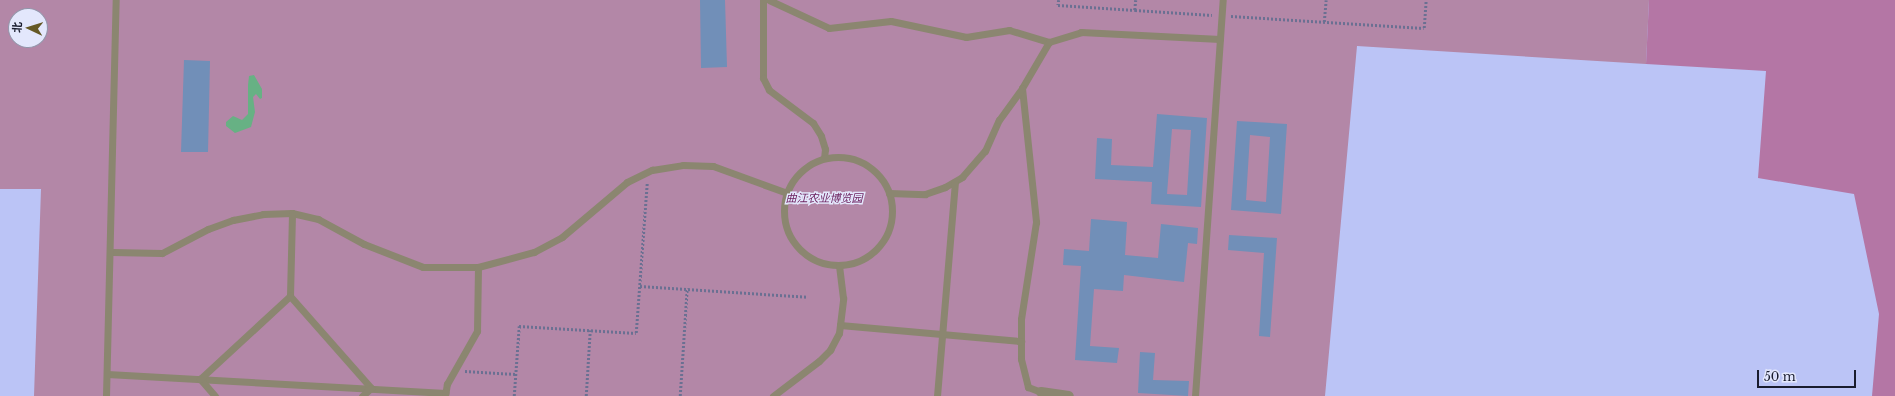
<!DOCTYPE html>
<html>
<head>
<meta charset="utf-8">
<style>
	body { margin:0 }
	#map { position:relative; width:1895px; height:396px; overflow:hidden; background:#bbc4f6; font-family:"Libre Baskerville","Noto Sans SC",serif }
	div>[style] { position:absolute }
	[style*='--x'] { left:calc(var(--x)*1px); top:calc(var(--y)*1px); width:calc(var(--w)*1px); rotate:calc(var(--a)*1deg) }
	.green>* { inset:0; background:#b387a7 }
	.forest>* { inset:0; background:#b476a5 }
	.water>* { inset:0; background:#67b184 }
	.building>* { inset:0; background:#718fb8 }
	.path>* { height:2.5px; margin-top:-1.25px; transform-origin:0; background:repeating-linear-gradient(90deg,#6a7092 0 2px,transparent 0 4px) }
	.lane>* { height:7px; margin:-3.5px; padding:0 3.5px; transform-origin:3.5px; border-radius:3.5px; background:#8b8670 }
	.lane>.ring { margin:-3.5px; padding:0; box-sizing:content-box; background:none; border:7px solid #8b8670; border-radius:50% }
	.street>* { height:10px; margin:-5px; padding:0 5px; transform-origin:5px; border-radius:5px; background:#8b8670 }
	span { translate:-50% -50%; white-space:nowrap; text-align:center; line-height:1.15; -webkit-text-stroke:3px #e3e7fc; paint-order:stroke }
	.park-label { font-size:11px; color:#6e2360; font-style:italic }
	.north { position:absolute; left:8px; top:8px; width:40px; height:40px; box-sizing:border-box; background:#e3e7fc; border:1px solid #9296aa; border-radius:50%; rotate:274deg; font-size:11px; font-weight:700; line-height:16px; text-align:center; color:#191c2e }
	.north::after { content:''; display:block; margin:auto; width:14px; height:18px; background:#655926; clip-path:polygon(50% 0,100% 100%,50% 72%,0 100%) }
	.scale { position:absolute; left:1757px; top:370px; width:99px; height:18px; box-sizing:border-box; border:2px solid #191c2e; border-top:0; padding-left:5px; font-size:12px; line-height:14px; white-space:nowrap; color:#191c2e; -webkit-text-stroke:3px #e3e7fc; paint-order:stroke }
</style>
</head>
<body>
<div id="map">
	<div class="green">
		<i style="clip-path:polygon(evenodd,0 0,1649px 0,1646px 64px,1357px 46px,1325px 396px,34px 396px,41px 189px,0 189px,0 0,16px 16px,40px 16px,40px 40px,16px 40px,16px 16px)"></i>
	</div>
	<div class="forest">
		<i style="clip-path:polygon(1649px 0,1895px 0,1895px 396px,1872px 396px,1879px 314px,1854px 194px,1758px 178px,1766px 71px,1646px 64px)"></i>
	</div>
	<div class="water">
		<i style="clip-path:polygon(254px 75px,262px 89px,262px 98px,260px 99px,256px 94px,253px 97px,255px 112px,251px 127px,235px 133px,226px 126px,226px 122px,233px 116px,242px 120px,248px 114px,248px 85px,249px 76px)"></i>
	</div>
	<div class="building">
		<i style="clip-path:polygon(700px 0,725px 0,727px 67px,701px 68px)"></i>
		<i style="clip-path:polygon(184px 60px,210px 61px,208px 152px,181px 152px)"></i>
		<i style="clip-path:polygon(evenodd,1157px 114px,1207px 118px,1201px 207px,1151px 204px,1152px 182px,1095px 179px,1097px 138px,1112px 139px,1111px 165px,1153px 167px,1157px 114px,1172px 129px,1191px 130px,1187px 195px,1167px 194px,1172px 129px)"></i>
		<i style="clip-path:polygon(evenodd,1237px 121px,1287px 124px,1281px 214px,1231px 210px,1237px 121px,1250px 135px,1270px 137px,1266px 202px,1246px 200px,1250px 135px)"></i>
		<i style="clip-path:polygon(1091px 219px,1127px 222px,1125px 255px,1158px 258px,1161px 224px,1198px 228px,1197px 244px,1188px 243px,1184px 282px,1124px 275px,1123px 291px,1094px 289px,1090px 346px,1119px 348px,1117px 363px,1075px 360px,1081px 266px,1063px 265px,1064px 249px,1089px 251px)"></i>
		<i style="clip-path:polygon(1229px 235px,1277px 238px,1270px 337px,1259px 336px,1264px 253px,1228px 250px)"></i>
		<i style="clip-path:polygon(1140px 352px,1155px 353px,1153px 380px,1189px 381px,1188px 396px,1138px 393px)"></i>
	</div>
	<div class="path">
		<i style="--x:1059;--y:0;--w:5;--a:101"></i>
		<i style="--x:1058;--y:5;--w:77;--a:3.7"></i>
		<i style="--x:1136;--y:0;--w:10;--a:96"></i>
		<i style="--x:1135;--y:10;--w:77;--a:3.7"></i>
		<i style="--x:1231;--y:16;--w:193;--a:3.6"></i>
		<i style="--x:1424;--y:28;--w:28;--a:-86"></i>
		<i style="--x:1324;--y:22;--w:22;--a:-85"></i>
		<i style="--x:640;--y:286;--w:168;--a:3.7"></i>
		<i style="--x:465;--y:371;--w:51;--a:3.4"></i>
		<i style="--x:514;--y:396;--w:70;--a:-85.9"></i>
		<i style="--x:519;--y:326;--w:117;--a:3.4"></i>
		<i style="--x:636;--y:333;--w:150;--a:-85.8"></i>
		<i style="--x:586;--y:396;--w:66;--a:-86.5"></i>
		<i style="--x:680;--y:396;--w:108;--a:-86.3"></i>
	</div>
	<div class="lane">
		<i style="--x:763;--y:0;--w:78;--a:90"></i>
		<i style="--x:763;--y:78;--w:13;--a:63"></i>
		<i style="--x:769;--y:90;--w:55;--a:36.9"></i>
		<i style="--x:813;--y:123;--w:15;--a:58"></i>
		<i style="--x:821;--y:136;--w:14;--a:73"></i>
		<i style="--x:825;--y:149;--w:9;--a:96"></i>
		<i style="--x:769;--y:0;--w:66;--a:25"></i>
		<i style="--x:829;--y:28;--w:62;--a:-6.4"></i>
		<i style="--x:891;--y:21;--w:77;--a:12"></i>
		<i style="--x:966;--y:37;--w:44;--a:-9.2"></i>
		<i style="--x:1009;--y:30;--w:42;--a:16.7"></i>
		<i style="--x:1049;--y:42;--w:53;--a:120.4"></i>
		<i style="--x:1022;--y:88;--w:135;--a:84"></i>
		<i style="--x:1036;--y:222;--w:98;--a:98.8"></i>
		<i style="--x:1021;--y:319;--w:40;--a:90"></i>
		<i style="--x:1021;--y:359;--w:29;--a:76"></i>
		<i style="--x:1028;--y:387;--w:14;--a:21"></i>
		<i style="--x:1041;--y:392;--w:4;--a:90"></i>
		<i style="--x:1049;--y:42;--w:34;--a:-17"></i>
		<i style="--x:1081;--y:32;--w:139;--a:2.9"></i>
		<i class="ring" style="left:784px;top:157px;width:101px;height:101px"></i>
		<i style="--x:889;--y:193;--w:36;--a:2"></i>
		<i style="--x:925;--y:194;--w:21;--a:-19"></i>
		<i style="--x:945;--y:187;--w:20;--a:-30"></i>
		<i style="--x:962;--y:177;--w:35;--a:-49"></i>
		<i style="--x:985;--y:151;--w:34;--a:-66"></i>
		<i style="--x:999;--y:120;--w:39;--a:-54"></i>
		<i style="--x:112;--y:252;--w:50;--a:1.1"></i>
		<i style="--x:162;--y:253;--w:52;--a:-27.6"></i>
		<i style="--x:208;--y:229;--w:27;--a:-20"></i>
		<i style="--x:233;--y:220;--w:31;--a:-11"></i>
		<i style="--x:263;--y:214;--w:29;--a:-2"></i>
		<i style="--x:292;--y:213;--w:27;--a:13"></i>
		<i style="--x:318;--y:219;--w:52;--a:28.5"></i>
		<i style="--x:364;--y:244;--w:63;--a:21.3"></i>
		<i style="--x:423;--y:267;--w:55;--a:0"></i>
		<i style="--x:290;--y:296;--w:83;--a:-88.6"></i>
		<i style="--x:840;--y:325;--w:182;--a:5.1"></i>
		<i style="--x:107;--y:374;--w:339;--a:3.2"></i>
		<i style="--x:106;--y:396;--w:396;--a:-88.6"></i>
		<i style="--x:215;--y:396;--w:23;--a:-131"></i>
		<i style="--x:200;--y:379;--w:122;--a:-42.7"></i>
		<i style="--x:290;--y:296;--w:123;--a:48.6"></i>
		<i style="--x:371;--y:388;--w:12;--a:138"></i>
		<i style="--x:445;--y:396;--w:12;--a:-81"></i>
		<i style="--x:447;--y:384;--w:61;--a:-60.5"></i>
		<i style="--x:477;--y:331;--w:64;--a:-89.1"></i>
		<i style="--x:478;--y:267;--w:58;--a:-15"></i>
		<i style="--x:534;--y:252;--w:32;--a:-28"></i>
		<i style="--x:562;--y:237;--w:85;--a:-40.2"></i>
		<i style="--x:627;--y:182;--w:28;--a:-26"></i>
		<i style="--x:652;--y:170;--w:31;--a:-9"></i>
		<i style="--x:683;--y:165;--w:30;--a:2"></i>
		<i style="--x:713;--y:166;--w:79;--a:20"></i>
		<i style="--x:773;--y:396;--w:58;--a:-37.3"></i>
		<i style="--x:819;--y:361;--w:16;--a:-45"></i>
		<i style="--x:830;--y:350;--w:19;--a:-62"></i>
		<i style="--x:839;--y:333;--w:35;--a:-83"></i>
		<i style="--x:843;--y:298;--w:32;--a:-97"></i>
		<i style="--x:937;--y:396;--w:215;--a:-85.2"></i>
		<i style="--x:1195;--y:396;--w:397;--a:-86"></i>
	</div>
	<div class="street">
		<i style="--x:1041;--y:392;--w:28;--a:8"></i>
	</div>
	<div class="park-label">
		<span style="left:824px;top:198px">曲江农业博览园</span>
	</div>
	<div class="north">北</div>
	<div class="scale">50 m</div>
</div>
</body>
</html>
